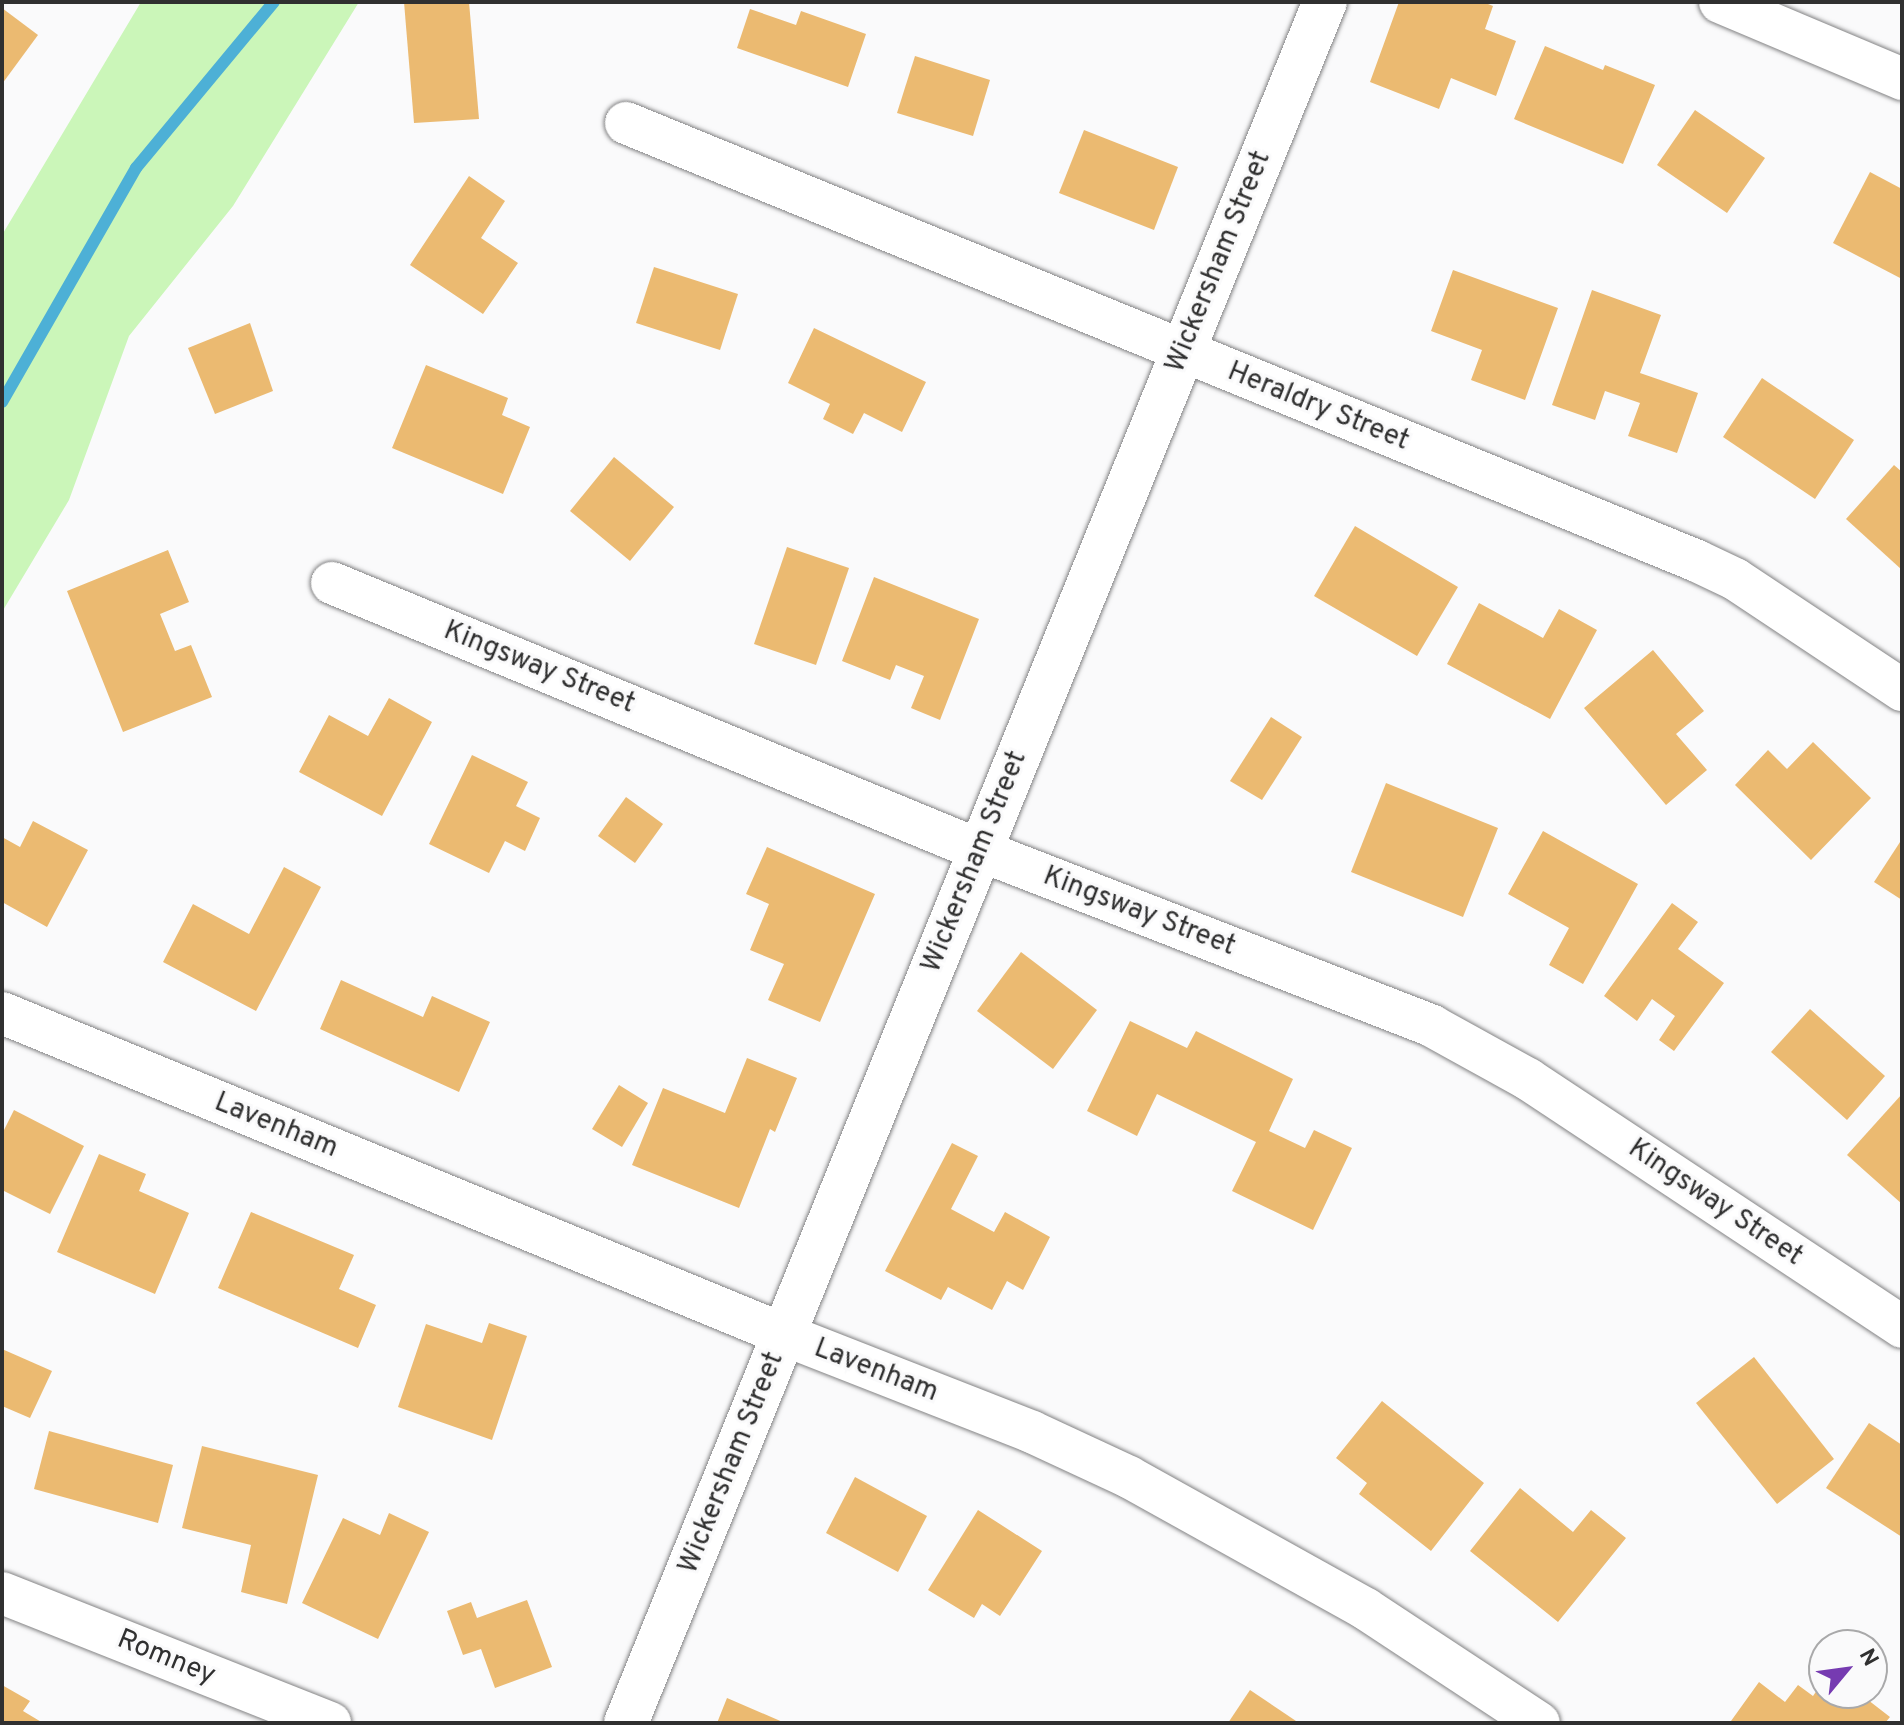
<!DOCTYPE html>
<html>
<head>
<meta charset="utf-8">
<style>
	body { margin:0 }
	#map { position:relative; width:1904px; height:1725px; overflow:hidden; background:#fafafb; font-family:Overpass,sans-serif }
	div>[style] { position:absolute }
	[style*='--x'] { left:calc(var(--x)*1px); top:calc(var(--y)*1px); width:calc(var(--w)*1px); rotate:calc(var(--a)*1deg) }
	.green>* { inset:0; background:#cbf6b9 }
	.stream>* { height:12px; margin:-6px; padding:0 6px; transform-origin:6px; border-radius:6px; background:#4db0d6 }
	.building>* { inset:0; background:#ebba71 }
	.roads { filter:drop-shadow(0 0 2px #838384) drop-shadow(0 0 2px #838384) }
	.street>* { height:42px; margin:-21px; padding:0 21px; transform-origin:21px; border-radius:21px; background:#fff }
	.secondary>* { height:44px; margin:-22px; padding:0 22px; transform-origin:22px; border-radius:22px; background:#fff }
	span { translate:-50% -50%; white-space:nowrap; text-align:center; line-height:1.15; -webkit-text-stroke:6px #fafafb; paint-order:stroke }
	.street-label { font-size:28px; color:#303030 }
	.frame { position:absolute; inset:0; border:4px solid #303030; pointer-events:none }
	.north { position:absolute; left:1808px; top:1629px; width:80px; height:80px; box-sizing:border-box; background:#fafafb; border:2px solid #a9a9aa; border-radius:50%; rotate:61deg; font-size:22px; font-weight:700; line-height:32px; text-align:center; color:#303030 }
	.north::after { content:''; display:block; margin:auto; width:28px; height:36px; background:#763bb1; clip-path:polygon(50% 0,100% 100%,50% 72%,0 100%) }
</style>
</head>
<body>
<div id="map">
	<div class="green">
		<i style="clip-path:polygon(141px 2px,359px 2px,233px 206px,129px 336px,69px 500px,2px 612px,2px 235px)"></i>
	</div>
	<div class="stream">
		<i style="--x:2;--y:402;--w:270;--a:-60.2"></i>
		<i style="--x:136;--y:168;--w:216;--a:-50.3"></i>
	</div>
	<div class="building">
		<i style="clip-path:polygon(404px 2px,469px 2px,479px 119px,414px 123px)"></i>
		<i style="clip-path:polygon(1399px 2px,1483px 2px,1493px 6px,1485px 29px,1516px 41px,1496px 96px,1451px 78px,1439px 109px,1370px 82px)"></i>
		<i style="clip-path:polygon(2px 8px,38px 35px,2px 84px)"></i>
		<i style="clip-path:polygon(750px 9px,796px 25px,801px 11px,866px 34px,848px 87px,737px 48px)"></i>
		<i style="clip-path:polygon(1545px 46px,1603px 70px,1605px 65px,1655px 85px,1623px 164px,1514px 119px)"></i>
		<i style="clip-path:polygon(915px 56px,990px 80px,973px 136px,897px 113px)"></i>
		<i style="clip-path:polygon(1695px 110px,1765px 158px,1727px 213px,1657px 165px)"></i>
		<i style="clip-path:polygon(1084px 130px,1178px 167px,1154px 230px,1059px 193px)"></i>
		<i style="clip-path:polygon(1870px 172px,1902px 189px,1902px 279px,1833px 243px)"></i>
		<i style="clip-path:polygon(469px 176px,505px 201px,481px 238px,518px 263px,483px 314px,410px 265px)"></i>
		<i style="clip-path:polygon(654px 267px,738px 294px,720px 350px,636px 323px)"></i>
		<i style="clip-path:polygon(1453px 270px,1558px 308px,1525px 400px,1471px 380px,1482px 350px,1431px 331px)"></i>
		<i style="clip-path:polygon(1592px 290px,1661px 315px,1640px 373px,1698px 393px,1677px 453px,1628px 436px,1640px 403px,1605px 391px,1595px 420px,1552px 405px)"></i>
		<i style="clip-path:polygon(250px 323px,273px 391px,215px 414px,188px 348px)"></i>
		<i style="clip-path:polygon(814px 328px,926px 382px,902px 432px,864px 413px,853px 434px,823px 419px,830px 404px,788px 383px)"></i>
		<i style="clip-path:polygon(426px 365px,508px 398px,502px 415px,530px 427px,503px 494px,392px 448px)"></i>
		<i style="clip-path:polygon(1762px 378px,1854px 440px,1815px 499px,1723px 437px)"></i>
		<i style="clip-path:polygon(614px 457px,674px 507px,630px 561px,570px 511px)"></i>
		<i style="clip-path:polygon(1894px 465px,1902px 472px,1902px 570px,1846px 519px)"></i>
		<i style="clip-path:polygon(1355px 526px,1458px 587px,1417px 656px,1314px 596px)"></i>
		<i style="clip-path:polygon(787px 547px,849px 568px,816px 665px,754px 644px)"></i>
		<i style="clip-path:polygon(168px 550px,189px 602px,160px 614px,175px 651px,191px 645px,212px 697px,123px 732px,67px 591px)"></i>
		<i style="clip-path:polygon(874px 577px,979px 619px,940px 720px,911px 708px,924px 676px,896px 665px,890px 680px,842px 661px)"></i>
		<i style="clip-path:polygon(1479px 603px,1543px 638px,1559px 609px,1597px 630px,1550px 719px,1447px 664px)"></i>
		<i style="clip-path:polygon(1653px 650px,1704px 711px,1676px 734px,1707px 770px,1666px 805px,1584px 708px)"></i>
		<i style="clip-path:polygon(389px 698px,432px 722px,382px 816px,299px 772px,329px 715px,368px 736px)"></i>
		<i style="clip-path:polygon(1271px 717px,1302px 737px,1262px 800px,1230px 781px)"></i>
		<i style="clip-path:polygon(1813px 742px,1871px 798px,1811px 860px,1735px 785px,1768px 750px,1787px 769px)"></i>
		<i style="clip-path:polygon(472px 755px,528px 782px,516px 806px,540px 818px,525px 851px,505px 841px,489px 873px,429px 844px)"></i>
		<i style="clip-path:polygon(1386px 783px,1498px 828px,1463px 917px,1351px 872px)"></i>
		<i style="clip-path:polygon(626px 797px,663px 824px,635px 863px,598px 836px)"></i>
		<i style="clip-path:polygon(33px 821px,88px 850px,47px 927px,2px 902px,2px 837px,20px 847px)"></i>
		<i style="clip-path:polygon(1543px 831px,1638px 884px,1583px 984px,1549px 965px,1569px 928px,1508px 894px)"></i>
		<i style="clip-path:polygon(1902px 839px,1902px 900px,1874px 882px)"></i>
		<i style="clip-path:polygon(767px 847px,875px 894px,820px 1022px,768px 1000px,784px 964px,750px 950px,769px 904px,746px 894px)"></i>
		<i style="clip-path:polygon(284px 867px,321px 887px,256px 1011px,163px 962px,193px 904px,249px 934px)"></i>
		<i style="clip-path:polygon(1672px 903px,1698px 922px,1678px 949px,1724px 983px,1674px 1051px,1659px 1040px,1675px 1016px,1652px 999px,1637px 1021px,1604px 996px)"></i>
		<i style="clip-path:polygon(1021px 952px,1097px 1010px,1053px 1069px,977px 1011px)"></i>
		<i style="clip-path:polygon(341px 980px,423px 1017px,432px 996px,490px 1022px,459px 1092px,320px 1029px)"></i>
		<i style="clip-path:polygon(1810px 1009px,1885px 1076px,1847px 1120px,1771px 1052px)"></i>
		<i style="clip-path:polygon(1130px 1021px,1187px 1048px,1196px 1031px,1293px 1079px,1269px 1131px,1305px 1148px,1314px 1130px,1352px 1148px,1313px 1230px,1232px 1191px,1256px 1142px,1157px 1094px,1137px 1136px,1087px 1111px)"></i>
		<i style="clip-path:polygon(747px 1058px,797px 1078px,775px 1132px,770px 1129px,739px 1208px,632px 1165px,663px 1088px,725px 1113px)"></i>
		<i style="clip-path:polygon(619px 1085px,648px 1103px,622px 1147px,592px 1129px)"></i>
		<i style="clip-path:polygon(1902px 1094px,1902px 1204px,1847px 1155px)"></i>
		<i style="clip-path:polygon(14px 1110px,84px 1146px,50px 1214px,2px 1190px,2px 1134px)"></i>
		<i style="clip-path:polygon(952px 1143px,978px 1156px,951px 1209px,994px 1232px,1005px 1212px,1050px 1237px,1023px 1290px,1007px 1281px,992px 1310px,948px 1287px,941px 1300px,885px 1271px)"></i>
		<i style="clip-path:polygon(99px 1154px,146px 1174px,139px 1191px,189px 1213px,155px 1294px,57px 1252px)"></i>
		<i style="clip-path:polygon(251px 1212px,354px 1255px,339px 1289px,376px 1305px,358px 1348px,218px 1288px)"></i>
		<i style="clip-path:polygon(489px 1323px,527px 1336px,492px 1440px,398px 1407px,426px 1324px,482px 1343px)"></i>
		<i style="clip-path:polygon(2px 1349px,52px 1371px,30px 1418px,2px 1406px)"></i>
		<i style="clip-path:polygon(1754px 1357px,1834px 1459px,1777px 1504px,1696px 1403px)"></i>
		<i style="clip-path:polygon(1382px 1401px,1484px 1483px,1431px 1551px,1359px 1494px,1367px 1483px,1336px 1458px)"></i>
		<i style="clip-path:polygon(1869px 1423px,1902px 1445px,1902px 1537px,1826px 1488px)"></i>
		<i style="clip-path:polygon(49px 1431px,173px 1465px,158px 1523px,34px 1489px)"></i>
		<i style="clip-path:polygon(202px 1446px,318px 1475px,287px 1604px,241px 1592px,251px 1545px,182px 1528px)"></i>
		<i style="clip-path:polygon(855px 1477px,927px 1516px,898px 1572px,826px 1533px)"></i>
		<i style="clip-path:polygon(1520px 1488px,1573px 1532px,1591px 1510px,1626px 1538px,1558px 1622px,1470px 1551px)"></i>
		<i style="clip-path:polygon(978px 1510px,1042px 1551px,1000px 1616px,982px 1604px,974px 1618px,928px 1590px)"></i>
		<i style="clip-path:polygon(389px 1513px,429px 1532px,378px 1639px,302px 1603px,343px 1518px,380px 1535px)"></i>
		<i style="clip-path:polygon(527px 1600px,552px 1667px,495px 1688px,481px 1649px,463px 1655px,447px 1611px,471px 1602px,477px 1618px)"></i>
		<i style="clip-path:polygon(1824px 1680px,1824px 1693px,1859px 1693px,1890px 1717px,1885px 1723px,1731px 1721px,1759px 1682px,1785px 1702px,1798px 1685px,1813px 1696px)"></i>
		<i style="clip-path:polygon(2px 1685px,30px 1701px,23px 1711px,43px 1723px,2px 1723px)"></i>
		<i style="clip-path:polygon(1250px 1690px,1299px 1723px,1228px 1723px)"></i>
		<i style="clip-path:polygon(727px 1698px,785px 1723px,717px 1723px)"></i>
	</div>
	<div class="roads">
		<div class="street">
			<i style="--x:1720;--y:2;--w:198;--a:22.9"></i>
			<i style="--x:626;--y:123;--w:1157;--a:22.24"></i>
			<i style="--x:1697;--y:561;--w:42;--a:25.3"></i>
			<i style="--x:1735;--y:579;--w:201;--a:33.6"></i>
			<i style="--x:332;--y:583;--w:700;--a:22.42"></i>
			<i style="--x:979;--y:850;--w:486;--a:21.2"></i>
			<i style="--x:1432;--y:1026;--w:110;--a:28.9"></i>
			<i style="--x:1528;--y:1079;--w:449;--a:33.5"></i>
			<i style="--x:2;--y:1013;--w:847;--a:22.35"></i>
			<i style="--x:785;--y:1335;--w:265;--a:21.4"></i>
			<i style="--x:1032;--y:1432;--w:107;--a:24.9"></i>
			<i style="--x:1129;--y:1477;--w:271;--a:29.1"></i>
			<i style="--x:1366;--y:1609;--w:207;--a:33.4"></i>
			<i style="--x:2;--y:1593;--w:353;--a:21.6"></i>
		</div>
		<div class="secondary">
			<i style="--x:626;--y:1723;--w:1858;--a:-67.9"></i>
		</div>
	</div>
	<div class="street-label">
		<span style="left:1219px;top:262px;rotate:-68deg">Wickersham Street</span>
		<span style="left:1318px;top:407px;rotate:22deg">Heraldry Street</span>
		<span style="left:539px;top:668px;rotate:22deg">Kingsway Street</span>
		<span style="left:975px;top:862px;rotate:-68deg">Wickersham Street</span>
		<span style="left:1139px;top:912px;rotate:21deg">Kingsway Street</span>
		<span style="left:276px;top:1126px;rotate:22deg">Lavenham</span>
		<span style="left:1715px;top:1203px;rotate:34deg">Kingsway Street</span>
		<span style="left:876px;top:1371px;rotate:21deg">Lavenham</span>
		<span style="left:732px;top:1463px;rotate:-68deg">Wickersham Street</span>
		<span style="left:166px;top:1658px;rotate:22deg">Romney</span>
	</div>
	<div class="frame"></div>
	<div class="north">N</div>
</div>
</body>
</html>
